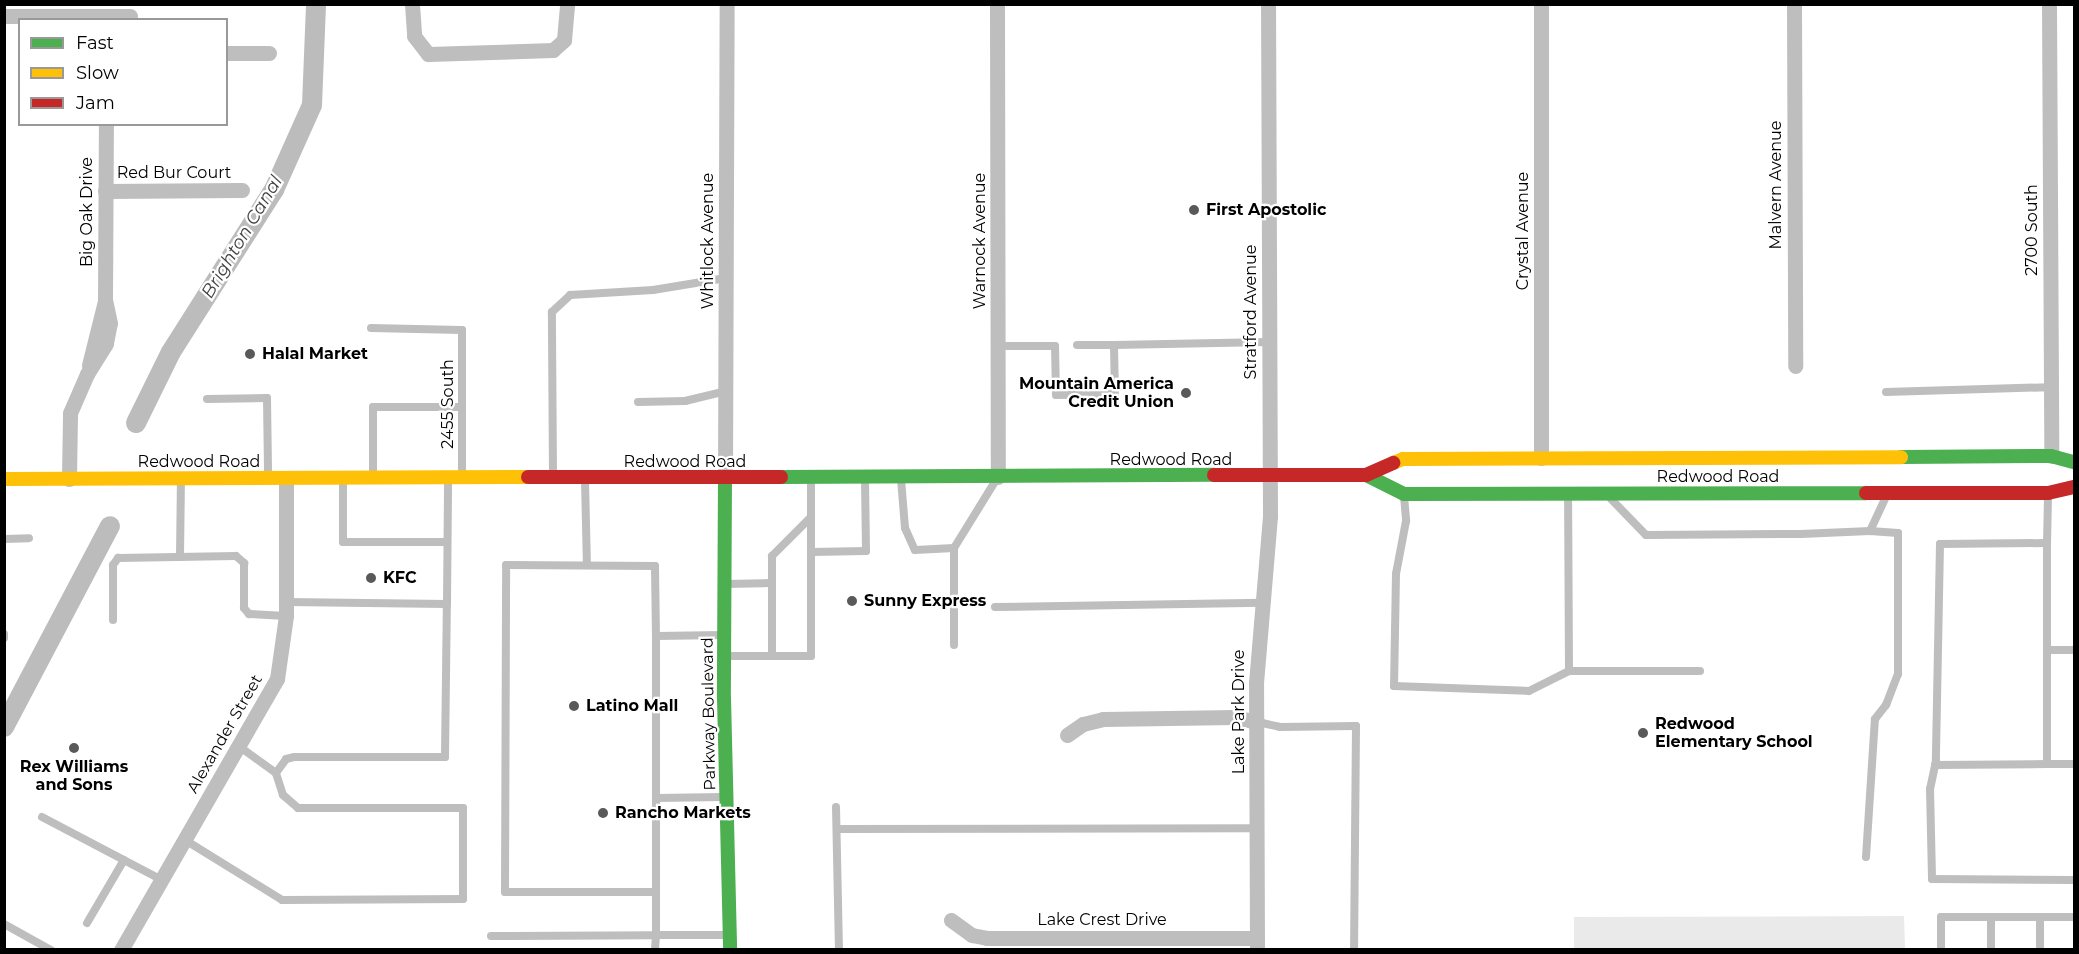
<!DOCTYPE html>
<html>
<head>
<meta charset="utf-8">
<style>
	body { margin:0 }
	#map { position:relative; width:2079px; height:954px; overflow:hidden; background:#fff; font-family:Montserrat,sans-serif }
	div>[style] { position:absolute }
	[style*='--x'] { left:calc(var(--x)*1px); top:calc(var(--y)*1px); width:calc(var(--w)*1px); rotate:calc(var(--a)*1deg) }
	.green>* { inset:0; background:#eaeaea }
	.canal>* { height:20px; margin:-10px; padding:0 10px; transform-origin:10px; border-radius:10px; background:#bcbcbc }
	.lane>* { height:8px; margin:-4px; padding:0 4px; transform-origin:4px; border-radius:4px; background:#bebebe }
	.street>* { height:15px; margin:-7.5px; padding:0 7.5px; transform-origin:7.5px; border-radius:7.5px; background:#bebebe }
	.fast>* { height:14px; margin:-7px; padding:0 7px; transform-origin:7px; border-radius:7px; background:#4caf50 }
	.slow>* { height:14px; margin:-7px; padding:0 7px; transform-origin:7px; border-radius:7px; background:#ffc107 }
	.jam>* { height:14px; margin:-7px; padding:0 7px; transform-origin:7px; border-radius:7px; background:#c62828 }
	.dots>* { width:16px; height:16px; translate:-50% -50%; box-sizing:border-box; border:3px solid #fff; border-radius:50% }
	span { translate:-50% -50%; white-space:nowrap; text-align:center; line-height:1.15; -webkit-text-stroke:4.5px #fff; paint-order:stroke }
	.street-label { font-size:16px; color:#000 }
	.poi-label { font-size:16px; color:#000; font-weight:700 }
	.left { translate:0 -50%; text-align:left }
	.right { translate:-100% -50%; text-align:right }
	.water-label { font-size:18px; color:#414141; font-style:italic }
	.frame { position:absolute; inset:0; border:6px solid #000; pointer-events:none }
	.legend { position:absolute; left:18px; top:18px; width:210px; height:108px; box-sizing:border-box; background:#fff; border:2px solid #999; margin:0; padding:8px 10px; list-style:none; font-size:18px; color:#000 }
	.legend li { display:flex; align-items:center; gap:12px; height:30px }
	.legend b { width:30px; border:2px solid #999 }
</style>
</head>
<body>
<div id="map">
	<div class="green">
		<i style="clip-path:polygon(1904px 916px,1905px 949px,1574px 949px,1574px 917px)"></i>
	</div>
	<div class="canal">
		<i style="--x:136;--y:423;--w:79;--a:-63.8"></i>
		<i style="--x:171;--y:352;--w:192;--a:-57.6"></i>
		<i style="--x:274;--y:190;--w:93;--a:-65.9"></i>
		<i style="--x:312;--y:105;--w:101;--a:-87.7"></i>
		<i style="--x:4;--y:727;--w:227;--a:-62.2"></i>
	</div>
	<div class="lane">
		<i style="--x:371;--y:328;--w:91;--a:1.3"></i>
		<i style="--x:462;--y:330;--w:144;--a:90"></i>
		<i style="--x:1077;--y:345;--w:37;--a:0"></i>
		<i style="--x:998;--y:346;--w:57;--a:0"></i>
		<i style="--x:1055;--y:346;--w:49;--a:88.8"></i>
		<i style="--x:1056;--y:395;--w:59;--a:-1"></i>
		<i style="--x:1115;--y:394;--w:49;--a:-91.2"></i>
		<i style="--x:1114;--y:345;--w:155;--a:-1.1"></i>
		<i style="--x:1886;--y:392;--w:164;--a:-1.7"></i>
		<i style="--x:207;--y:399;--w:60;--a:-1"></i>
		<i style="--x:267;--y:398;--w:76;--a:89.2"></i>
		<i style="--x:638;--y:402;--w:47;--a:-1.2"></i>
		<i style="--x:685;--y:401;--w:42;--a:-13.7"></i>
		<i style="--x:553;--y:474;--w:162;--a:-90.4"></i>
		<i style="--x:552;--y:312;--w:25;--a:-43"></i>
		<i style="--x:570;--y:295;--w:83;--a:-3.4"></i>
		<i style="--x:653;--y:290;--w:74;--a:-9.3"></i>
		<i style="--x:373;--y:476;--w:69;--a:-90"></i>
		<i style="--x:373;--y:407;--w:89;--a:0"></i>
		<i style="--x:901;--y:479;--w:49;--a:85.3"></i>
		<i style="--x:905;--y:528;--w:24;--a:66"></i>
		<i style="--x:915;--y:550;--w:39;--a:-3"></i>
		<i style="--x:954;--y:548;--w:80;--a:-58.3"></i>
		<i style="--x:343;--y:480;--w:62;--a:90"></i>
		<i style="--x:343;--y:542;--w:104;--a:0"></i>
		<i style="--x:585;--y:480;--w:85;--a:88.7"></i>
		<i style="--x:1404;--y:496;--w:25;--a:85"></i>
		<i style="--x:1406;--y:521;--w:54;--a:100.7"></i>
		<i style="--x:1396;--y:574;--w:112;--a:91"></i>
		<i style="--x:1394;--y:686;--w:135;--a:2.1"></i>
		<i style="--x:1529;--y:691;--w:45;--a:-26.6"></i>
		<i style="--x:1569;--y:671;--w:174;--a:-90.3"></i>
		<i style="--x:2048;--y:496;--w:47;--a:91.2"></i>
		<i style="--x:2047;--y:543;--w:107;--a:179.5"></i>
		<i style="--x:1940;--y:544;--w:217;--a:91.1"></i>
		<i style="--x:1936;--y:761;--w:29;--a:102"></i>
		<i style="--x:1930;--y:789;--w:90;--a:88.7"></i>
		<i style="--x:1932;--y:879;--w:142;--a:0.4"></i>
		<i style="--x:1611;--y:499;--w:50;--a:45.8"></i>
		<i style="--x:1646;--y:535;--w:155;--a:-0.4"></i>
		<i style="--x:1801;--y:534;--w:69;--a:-2.5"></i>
		<i style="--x:1870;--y:531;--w:38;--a:-65"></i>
		<i style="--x:4;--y:539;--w:25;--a:-2"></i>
		<i style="--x:2047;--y:543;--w:221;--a:90"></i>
		<i style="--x:2047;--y:764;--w:27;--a:0"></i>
		<i style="--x:954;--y:548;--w:97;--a:90"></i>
		<i style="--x:811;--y:552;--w:55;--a:-1"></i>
		<i style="--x:866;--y:551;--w:72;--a:-90.8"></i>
		<i style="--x:180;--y:557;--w:77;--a:-89.3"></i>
		<i style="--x:726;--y:584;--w:46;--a:-1.2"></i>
		<i style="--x:286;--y:602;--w:161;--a:0.7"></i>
		<i style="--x:447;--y:604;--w:124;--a:-89.5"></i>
		<i style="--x:995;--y:607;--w:268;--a:-0.9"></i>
		<i style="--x:113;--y:620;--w:55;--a:-90"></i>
		<i style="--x:113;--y:565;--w:9;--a:-54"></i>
		<i style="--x:118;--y:558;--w:118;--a:-1"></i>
		<i style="--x:236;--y:556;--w:11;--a:41"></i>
		<i style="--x:244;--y:563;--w:45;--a:90"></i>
		<i style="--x:244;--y:608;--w:8;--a:50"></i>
		<i style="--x:249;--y:614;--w:37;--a:3"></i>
		<i style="--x:4;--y:634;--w:4;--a:90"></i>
		<i style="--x:723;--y:635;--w:67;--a:179.1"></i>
		<i style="--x:656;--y:636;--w:299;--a:90"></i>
		<i style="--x:656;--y:935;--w:72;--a:0"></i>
		<i style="--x:2047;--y:650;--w:27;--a:0"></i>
		<i style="--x:727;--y:656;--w:84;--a:0"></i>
		<i style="--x:811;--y:656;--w:177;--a:-90"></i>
		<i style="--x:772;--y:656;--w:100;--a:-90"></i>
		<i style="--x:772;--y:556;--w:55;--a:-45"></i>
		<i style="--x:1569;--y:671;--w:131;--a:0"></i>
		<i style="--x:1257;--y:722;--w:24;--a:12"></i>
		<i style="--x:1280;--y:727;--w:76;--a:-0.8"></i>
		<i style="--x:1356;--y:726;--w:224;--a:90.5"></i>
		<i style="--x:1935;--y:765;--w:112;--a:-0.5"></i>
		<i style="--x:276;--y:773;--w:17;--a:-54"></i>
		<i style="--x:286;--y:759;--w:8;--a:-14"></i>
		<i style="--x:294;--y:757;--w:151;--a:0"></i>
		<i style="--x:445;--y:757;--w:153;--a:-89.3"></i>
		<i style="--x:656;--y:798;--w:68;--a:-0.8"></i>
		<i style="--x:836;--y:807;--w:143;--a:88.8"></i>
		<i style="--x:42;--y:817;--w:136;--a:27.7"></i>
		<i style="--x:837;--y:829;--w:420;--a:-0.1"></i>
		<i style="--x:185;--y:840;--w:114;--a:31.7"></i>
		<i style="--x:282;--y:900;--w:181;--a:-0.3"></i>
		<i style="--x:463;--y:899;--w:91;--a:-90"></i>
		<i style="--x:463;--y:808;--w:165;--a:180"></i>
		<i style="--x:298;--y:808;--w:20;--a:-139"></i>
		<i style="--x:283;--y:795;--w:23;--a:-108"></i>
		<i style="--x:276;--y:773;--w:44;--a:-144.2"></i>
		<i style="--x:1866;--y:857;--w:138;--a:-86.3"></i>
		<i style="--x:1875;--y:719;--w:18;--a:-52"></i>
		<i style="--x:1886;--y:705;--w:33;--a:-69"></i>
		<i style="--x:1898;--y:674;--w:141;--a:-90"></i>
		<i style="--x:1898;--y:533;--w:28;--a:-176"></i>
		<i style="--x:656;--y:892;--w:151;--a:180"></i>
		<i style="--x:505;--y:892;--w:327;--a:-89.8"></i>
		<i style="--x:506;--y:565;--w:149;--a:0.4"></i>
		<i style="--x:655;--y:566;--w:70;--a:89.2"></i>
		<i style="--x:87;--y:923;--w:73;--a:-59.6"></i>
		<i style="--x:4;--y:924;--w:54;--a:29"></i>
		<i style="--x:491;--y:936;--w:165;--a:-0.3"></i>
		<i style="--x:656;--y:935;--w:15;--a:94"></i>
		<i style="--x:1941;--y:950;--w:33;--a:-90"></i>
		<i style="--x:1941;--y:917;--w:99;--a:0"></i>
		<i style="--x:1991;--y:950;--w:33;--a:-90"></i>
		<i style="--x:2040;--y:950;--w:33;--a:-90"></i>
		<i style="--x:2040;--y:917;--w:34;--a:0"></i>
	</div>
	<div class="street">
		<i style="--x:412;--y:4;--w:32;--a:86"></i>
		<i style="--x:414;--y:36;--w:23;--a:52"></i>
		<i style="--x:428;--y:54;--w:125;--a:-1.8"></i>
		<i style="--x:553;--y:50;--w:15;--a:-42"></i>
		<i style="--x:564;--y:40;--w:36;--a:-85"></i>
		<i style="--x:997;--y:4;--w:473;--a:89.9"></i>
		<i style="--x:1541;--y:4;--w:454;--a:90"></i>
		<i style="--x:1794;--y:4;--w:362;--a:89.8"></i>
		<i style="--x:2049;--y:4;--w:452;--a:89.7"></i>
		<i style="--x:4;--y:16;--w:126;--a:0"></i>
		<i style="--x:226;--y:53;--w:43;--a:0"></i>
		<i style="--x:105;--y:191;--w:137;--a:-0.4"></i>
		<i style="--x:89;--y:365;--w:66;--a:-76"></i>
		<i style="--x:725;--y:478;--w:474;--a:-89.8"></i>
		<i style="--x:69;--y:479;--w:66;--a:-89.1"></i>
		<i style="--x:70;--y:413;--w:43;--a:-66.4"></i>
		<i style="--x:87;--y:374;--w:36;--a:-58"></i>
		<i style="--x:106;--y:343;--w:20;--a:-79"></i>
		<i style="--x:110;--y:323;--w:24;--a:-102"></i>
		<i style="--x:105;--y:300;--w:176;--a:-89.7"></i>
		<i style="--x:1067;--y:735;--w:19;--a:-35"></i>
		<i style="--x:1083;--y:724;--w:21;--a:-14"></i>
		<i style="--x:1103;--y:719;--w:132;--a:-0.9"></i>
		<i style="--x:1235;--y:717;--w:23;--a:13"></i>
		<i style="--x:951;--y:920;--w:26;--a:36"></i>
		<i style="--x:972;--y:935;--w:15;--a:11"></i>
		<i style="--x:987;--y:938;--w:270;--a:0"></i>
		<i style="--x:121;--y:950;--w:313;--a:-60.1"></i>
		<i style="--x:277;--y:679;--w:64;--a:-81.9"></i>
		<i style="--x:286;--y:616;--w:137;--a:-90"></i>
		<i style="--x:1257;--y:950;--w:267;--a:-90.2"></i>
		<i style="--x:1256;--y:683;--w:168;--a:-85.2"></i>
		<i style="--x:1270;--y:516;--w:512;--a:-90.22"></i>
	</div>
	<div class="fast">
		<i style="--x:1901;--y:457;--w:150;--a:-0.4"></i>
		<i style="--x:2051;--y:456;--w:24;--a:15"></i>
		<i style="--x:1366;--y:475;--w:42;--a:26.6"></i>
		<i style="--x:1404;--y:494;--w:462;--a:-0.1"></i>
		<i style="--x:781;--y:477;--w:433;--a:-0.3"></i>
		<i style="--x:725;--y:478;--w:220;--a:90.3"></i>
		<i style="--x:724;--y:698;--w:252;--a:88.6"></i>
	</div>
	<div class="slow">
		<i style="--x:1393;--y:463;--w:11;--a:-22"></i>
		<i style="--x:1403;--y:459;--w:498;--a:-0.2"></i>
		<i style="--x:4;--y:479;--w:524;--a:-0.22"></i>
	</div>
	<div class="jam">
		<i style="--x:1214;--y:475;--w:152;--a:0"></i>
		<i style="--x:1366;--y:475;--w:30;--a:-24"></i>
		<i style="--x:528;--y:477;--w:253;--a:0"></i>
		<i style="--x:1866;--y:493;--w:182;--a:0"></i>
		<i style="--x:2048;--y:493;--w:27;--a:-13"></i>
	</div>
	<div class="dots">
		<i style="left:1194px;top:210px;background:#595959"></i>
		<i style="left:250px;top:354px;background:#595959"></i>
		<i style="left:1186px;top:393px;background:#595959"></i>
		<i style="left:371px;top:578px;background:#595959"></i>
		<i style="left:852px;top:601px;background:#595959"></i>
		<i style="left:574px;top:706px;background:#595959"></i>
		<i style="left:1643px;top:733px;background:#595959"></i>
		<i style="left:74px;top:748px;background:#595959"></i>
		<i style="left:603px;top:813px;background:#595959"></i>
	</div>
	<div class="street-label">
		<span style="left:174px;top:173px">Red Bur Court</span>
		<span style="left:1776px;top:185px;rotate:-90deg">Malvern Avenue</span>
		<span style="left:87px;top:212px;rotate:-90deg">Big Oak Drive</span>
		<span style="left:2032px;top:230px;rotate:-90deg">2700 South</span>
		<span style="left:1523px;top:231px;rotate:-90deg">Crystal Avenue</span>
		<span style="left:708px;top:241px;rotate:-90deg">Whitlock Avenue</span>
		<span style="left:980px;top:241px;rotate:-90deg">Warnock Avenue</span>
		<span style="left:1251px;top:312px;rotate:-90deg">Stratford Avenue</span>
		<span style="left:448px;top:404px;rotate:-90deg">2455 South</span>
		<span style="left:1171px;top:460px">Redwood Road</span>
		<span style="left:199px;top:462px">Redwood Road</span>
		<span style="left:685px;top:462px">Redwood Road</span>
		<span style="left:1718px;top:477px">Redwood Road</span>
		<span style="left:1239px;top:712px;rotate:-90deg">Lake Park Drive</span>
		<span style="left:709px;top:714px;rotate:-91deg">Parkway Boulevard</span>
		<span style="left:225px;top:734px;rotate:-60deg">Alexander Street</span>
		<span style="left:1102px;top:920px">Lake Crest Drive</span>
	</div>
	<div class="poi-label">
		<span class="left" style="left:1206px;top:210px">First Apostolic</span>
		<span class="left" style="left:262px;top:354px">Halal Market</span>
		<span class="right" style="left:1174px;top:393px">Mountain America<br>Credit Union</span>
		<span class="left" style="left:383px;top:578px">KFC</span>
		<span class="left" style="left:864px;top:601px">Sunny Express</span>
		<span class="left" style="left:586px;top:706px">Latino Mall</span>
		<span class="left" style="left:1655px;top:733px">Redwood<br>Elementary School</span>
		<span style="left:74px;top:776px">Rex Williams<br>and Sons</span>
		<span class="left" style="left:615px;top:813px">Rancho Markets</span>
	</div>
	<div class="water-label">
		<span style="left:242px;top:237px;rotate:-59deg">Brighton Canal</span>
	</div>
	<div class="frame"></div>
	<ul class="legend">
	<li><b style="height:8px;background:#4caf50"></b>Fast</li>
	<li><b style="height:8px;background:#ffc107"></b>Slow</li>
	<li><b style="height:8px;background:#c62828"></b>Jam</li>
	</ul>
</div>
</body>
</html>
